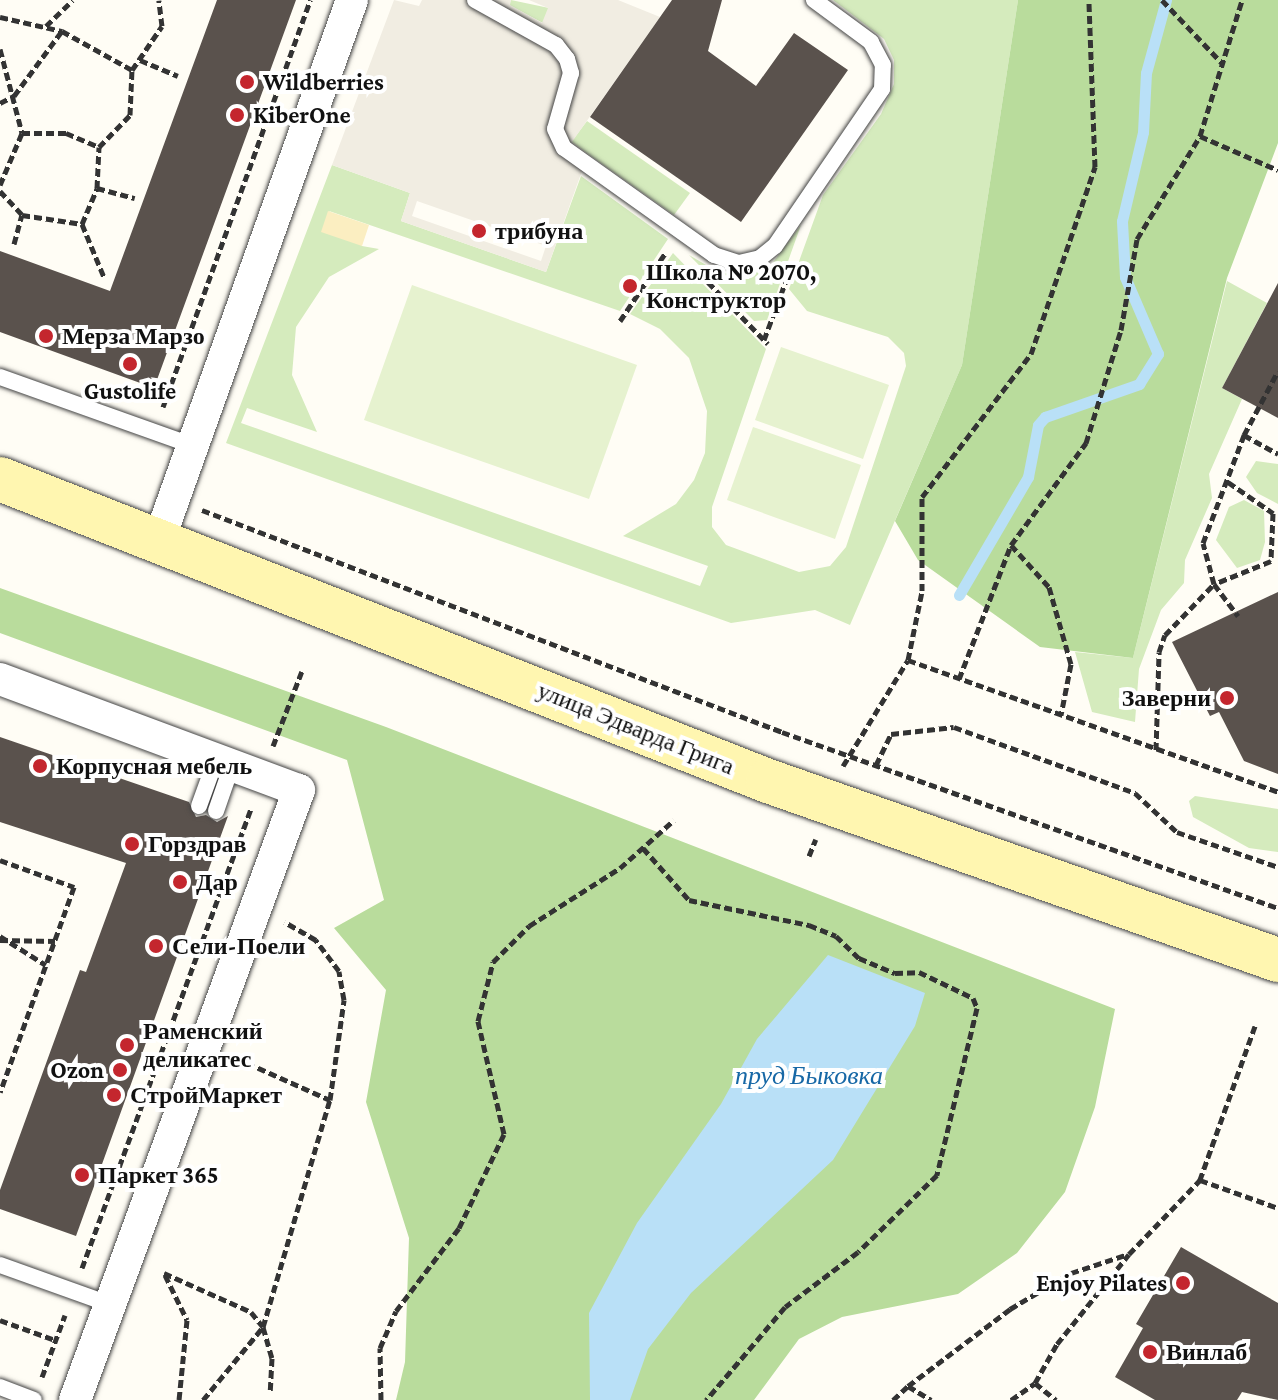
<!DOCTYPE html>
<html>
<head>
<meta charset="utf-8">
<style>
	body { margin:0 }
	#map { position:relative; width:1278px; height:1400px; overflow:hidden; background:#fffdf5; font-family:"Crimson Pro",serif }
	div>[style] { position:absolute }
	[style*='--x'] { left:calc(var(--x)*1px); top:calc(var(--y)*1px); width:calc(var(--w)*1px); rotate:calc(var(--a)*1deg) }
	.green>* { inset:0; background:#d5ebbd }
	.forest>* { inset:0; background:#b9dc9c }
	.sand>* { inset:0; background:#fbeec1 }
	.pitch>* { inset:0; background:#e6f2cf }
	.plaza>* { inset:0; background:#f1ede2 }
	.water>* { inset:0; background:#b9e0f7 }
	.stream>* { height:11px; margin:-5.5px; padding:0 5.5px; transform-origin:5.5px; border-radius:5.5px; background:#b9e0f7 }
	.building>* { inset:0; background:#5a524d }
	.path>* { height:5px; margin-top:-2.5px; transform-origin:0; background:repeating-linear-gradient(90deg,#333 0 8px,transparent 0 12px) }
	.roads { filter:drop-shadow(0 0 2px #444) drop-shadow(0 0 2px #444) }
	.lane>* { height:16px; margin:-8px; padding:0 8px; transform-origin:8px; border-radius:8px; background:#fff }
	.street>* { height:32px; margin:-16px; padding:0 16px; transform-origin:16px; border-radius:16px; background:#fff }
	.secondary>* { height:44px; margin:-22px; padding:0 22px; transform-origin:22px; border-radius:22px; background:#fff6b0 }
	.dots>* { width:22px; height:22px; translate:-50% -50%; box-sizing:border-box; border:4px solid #fff; border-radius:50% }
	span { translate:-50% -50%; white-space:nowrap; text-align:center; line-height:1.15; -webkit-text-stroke:8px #fff; paint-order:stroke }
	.poi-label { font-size:24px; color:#111; font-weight:700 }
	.left { translate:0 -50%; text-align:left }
	.right { translate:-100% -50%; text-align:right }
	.street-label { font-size:24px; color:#111 }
	.water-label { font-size:26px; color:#1768a6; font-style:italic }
</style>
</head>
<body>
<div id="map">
	<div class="green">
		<i style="clip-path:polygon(511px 0,549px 8px,543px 23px,509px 5px)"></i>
		<i style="clip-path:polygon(833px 0,1018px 0,962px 365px,850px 625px,815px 610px,731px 623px,226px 443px,332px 165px,410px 193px,401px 221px,546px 272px,581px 176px,668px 239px,620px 311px,329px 211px,362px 246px,379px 249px,329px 277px,296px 327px,292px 375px,317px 432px,247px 408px,241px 423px,700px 586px,708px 566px,623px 536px,676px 504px,694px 480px,705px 453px,707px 411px,689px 358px,660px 329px,630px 314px,673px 253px,766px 349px,712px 507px,712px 527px,726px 545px,799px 572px,830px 566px,846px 547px,906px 366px,904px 353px,888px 337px,807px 311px,789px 289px,823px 195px,881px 114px,894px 84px,894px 60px,884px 39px)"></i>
		<i style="clip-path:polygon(587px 121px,690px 193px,674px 215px,571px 142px)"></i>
		<i style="clip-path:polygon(801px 225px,767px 320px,754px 321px,689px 255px,718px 272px,745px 276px,771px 265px)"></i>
		<i style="clip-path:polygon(1227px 281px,1267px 303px,1222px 388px,1242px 399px,1209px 474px,1212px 498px,1185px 560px,1184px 583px,1161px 610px,1139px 669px,1135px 722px,1092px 712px,1075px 652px,1133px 658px)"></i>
		<i style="clip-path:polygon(1256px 461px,1278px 464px,1278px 504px,1257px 493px,1246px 477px)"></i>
		<i style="clip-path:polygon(1244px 500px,1264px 511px,1265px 542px,1260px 560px,1237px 568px,1216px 540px,1229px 507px)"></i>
		<i style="clip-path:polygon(1195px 796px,1278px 809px,1278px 852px,1249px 848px,1193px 817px,1189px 801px)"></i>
	</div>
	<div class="forest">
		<i style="clip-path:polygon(1018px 0,1278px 0,1278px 143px,1227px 278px,1133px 658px,1040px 647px,918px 560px,895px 521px,962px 365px)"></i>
		<i style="clip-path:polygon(0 588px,386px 727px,1115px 1009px,1095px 1107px,1065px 1192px,1017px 1253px,958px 1294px,842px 1317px,799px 1339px,754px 1400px,396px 1400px,405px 1362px,409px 1238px,366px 1102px,386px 990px,334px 928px,384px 900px,347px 760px,0 633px)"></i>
	</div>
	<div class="sand">
		<i style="clip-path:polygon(328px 211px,369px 225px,362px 246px,321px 232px)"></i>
	</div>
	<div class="pitch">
		<i style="clip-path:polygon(412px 285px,637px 365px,589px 499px,364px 420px)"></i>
		<i style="clip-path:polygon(781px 347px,889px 385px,863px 459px,755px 420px)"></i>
		<i style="clip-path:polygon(753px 427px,861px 465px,835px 539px,727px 500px)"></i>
	</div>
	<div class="plaza">
		<i style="clip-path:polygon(evenodd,394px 0,419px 6px,422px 0,511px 0,510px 5px,542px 23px,548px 8px,529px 0,618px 0,660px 17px,572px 142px,588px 154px,546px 272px,401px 221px,410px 193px,332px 165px,394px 0,417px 201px,546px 246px,541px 261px,412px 216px,417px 201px)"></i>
	</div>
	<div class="water">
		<i style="clip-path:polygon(828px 955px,925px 993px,915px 1026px,833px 1160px,691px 1293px,648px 1349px,630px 1400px,590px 1400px,589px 1313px,637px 1223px,721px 1104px,757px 1039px)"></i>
	</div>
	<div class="stream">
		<i style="--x:959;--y:595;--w:137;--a:-59.7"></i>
		<i style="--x:1028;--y:477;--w:53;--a:-79.1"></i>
		<i style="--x:1038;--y:425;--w:11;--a:-49"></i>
		<i style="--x:1045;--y:417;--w:100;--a:-19.3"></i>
		<i style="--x:1139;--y:384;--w:36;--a:-58"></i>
		<i style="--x:1158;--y:354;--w:84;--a:-113.2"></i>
		<i style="--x:1125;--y:277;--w:56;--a:-93.1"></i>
		<i style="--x:1122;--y:221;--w:91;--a:-76.7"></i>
		<i style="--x:1143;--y:132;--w:59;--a:-87.1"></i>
		<i style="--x:1146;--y:73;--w:76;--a:-74.7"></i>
	</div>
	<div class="building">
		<i style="clip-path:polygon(217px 0,296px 0,154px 388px,0 332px,0 251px,110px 291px)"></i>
		<i style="clip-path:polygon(672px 0,722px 0,708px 51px,756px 86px,794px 33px,848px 70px,741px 222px,590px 117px)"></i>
		<i style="clip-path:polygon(1278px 283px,1278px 418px,1222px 388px)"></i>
		<i style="clip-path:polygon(1278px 592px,1278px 774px,1244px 761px,1219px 712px,1210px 716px,1172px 642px)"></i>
		<i style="clip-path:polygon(0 737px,189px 802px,196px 817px,206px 815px,217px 822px,228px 816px,76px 1236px,0 1209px,0 1190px,80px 970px,86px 972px,126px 863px,0 822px)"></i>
		<i style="clip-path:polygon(1181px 1247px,1278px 1303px,1278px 1400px,1242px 1392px,1237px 1400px,1155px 1400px,1115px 1377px,1143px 1328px,1136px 1324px)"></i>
	</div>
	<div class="path">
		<i style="--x:1162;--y:0;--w:87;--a:46.4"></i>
		<i style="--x:0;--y:17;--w:64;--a:12.7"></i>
		<i style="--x:62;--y:31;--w:80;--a:29.1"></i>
		<i style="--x:46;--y:26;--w:37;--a:-44"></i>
		<i style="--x:0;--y:49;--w:87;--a:75.3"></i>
		<i style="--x:22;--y:133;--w:44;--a:0"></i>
		<i style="--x:66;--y:133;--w:36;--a:23"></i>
		<i style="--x:140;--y:60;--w:41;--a:22.8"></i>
		<i style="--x:0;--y:103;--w:16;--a:-27"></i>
		<i style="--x:14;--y:96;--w:81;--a:-53.6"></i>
		<i style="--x:1200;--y:136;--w:85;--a:23.6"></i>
		<i style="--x:0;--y:185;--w:56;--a:-67.1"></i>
		<i style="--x:97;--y:188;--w:39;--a:15"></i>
		<i style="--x:0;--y:191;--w:33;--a:47"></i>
		<i style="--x:22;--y:215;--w:61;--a:8.5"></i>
		<i style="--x:82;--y:224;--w:39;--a:-67"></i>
		<i style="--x:97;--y:188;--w:41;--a:-87.2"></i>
		<i style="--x:99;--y:147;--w:45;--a:-45.9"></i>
		<i style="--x:130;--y:115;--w:45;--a:-87.5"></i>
		<i style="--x:132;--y:70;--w:53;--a:-55.7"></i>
		<i style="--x:162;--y:26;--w:26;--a:-97"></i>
		<i style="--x:82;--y:224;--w:57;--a:67.5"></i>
		<i style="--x:14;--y:244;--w:30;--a:-75"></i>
		<i style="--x:708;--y:282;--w:86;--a:45.9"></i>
		<i style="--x:620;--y:321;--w:83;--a:-56.3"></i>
		<i style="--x:764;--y:340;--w:75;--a:-69.6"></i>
		<i style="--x:163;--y:407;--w:433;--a:-70.1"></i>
		<i style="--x:1244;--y:435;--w:39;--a:29"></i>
		<i style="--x:1228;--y:482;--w:55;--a:34.6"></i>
		<i style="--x:1273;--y:513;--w:48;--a:92.4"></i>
		<i style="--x:1271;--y:561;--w:61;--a:158"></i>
		<i style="--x:1214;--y:584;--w:40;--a:53"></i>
		<i style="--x:202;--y:510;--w:621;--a:20.94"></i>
		<i style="--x:782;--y:732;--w:526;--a:19.54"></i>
		<i style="--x:1011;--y:545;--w:57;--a:47.9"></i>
		<i style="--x:1049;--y:587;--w:80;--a:74.1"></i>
		<i style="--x:1071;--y:664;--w:52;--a:101.1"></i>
		<i style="--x:908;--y:660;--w:393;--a:19.6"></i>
		<i style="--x:959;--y:679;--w:144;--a:-68.8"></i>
		<i style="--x:1011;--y:545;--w:127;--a:-53.7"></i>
		<i style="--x:1086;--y:443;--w:118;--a:-72.8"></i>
		<i style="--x:1121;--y:330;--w:92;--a:-80"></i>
		<i style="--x:1137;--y:239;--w:121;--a:-58.5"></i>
		<i style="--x:1200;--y:136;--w:142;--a:-72.8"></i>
		<i style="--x:273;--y:746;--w:80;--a:-68.9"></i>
		<i style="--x:1156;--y:750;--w:98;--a:-88.2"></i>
		<i style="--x:1159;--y:652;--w:18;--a:-71"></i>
		<i style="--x:1165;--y:635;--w:71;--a:-46.1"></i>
		<i style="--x:1214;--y:584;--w:42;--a:-105"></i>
		<i style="--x:1203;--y:543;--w:116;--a:-69.2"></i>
		<i style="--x:1244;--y:435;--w:72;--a:-62"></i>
		<i style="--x:876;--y:765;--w:34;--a:-64"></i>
		<i style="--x:891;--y:734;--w:63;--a:-6.3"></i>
		<i style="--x:954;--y:727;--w:193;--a:20"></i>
		<i style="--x:1135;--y:793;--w:57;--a:42.9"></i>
		<i style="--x:1177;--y:832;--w:107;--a:19.1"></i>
		<i style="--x:843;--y:766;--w:124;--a:-58.5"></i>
		<i style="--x:908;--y:660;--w:70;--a:-78.5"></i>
		<i style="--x:922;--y:591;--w:94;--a:-90"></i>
		<i style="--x:922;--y:497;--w:180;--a:-52.7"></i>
		<i style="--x:1031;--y:354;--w:198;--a:-71.1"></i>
		<i style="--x:1095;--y:167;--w:167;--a:-92.1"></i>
		<i style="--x:643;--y:848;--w:69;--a:48.5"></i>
		<i style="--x:689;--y:900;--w:123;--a:11.8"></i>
		<i style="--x:809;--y:925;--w:29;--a:22"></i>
		<i style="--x:836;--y:936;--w:32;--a:44"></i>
		<i style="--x:859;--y:958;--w:39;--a:23"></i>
		<i style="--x:895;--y:973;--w:24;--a:-2"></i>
		<i style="--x:919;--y:972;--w:60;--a:25.7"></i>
		<i style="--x:973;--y:998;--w:11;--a:68"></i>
		<i style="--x:977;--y:1008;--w:172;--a:103.5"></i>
		<i style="--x:937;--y:1175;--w:110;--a:135.7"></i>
		<i style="--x:858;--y:1252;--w:91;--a:143"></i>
		<i style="--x:785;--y:1307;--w:122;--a:130.3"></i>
		<i style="--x:809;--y:856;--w:18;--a:-68"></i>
		<i style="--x:0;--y:860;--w:79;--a:20"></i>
		<i style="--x:74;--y:887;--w:218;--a:109.8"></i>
		<i style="--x:0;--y:936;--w:54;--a:32.2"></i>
		<i style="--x:0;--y:940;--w:55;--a:1"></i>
		<i style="--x:1255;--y:1026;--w:164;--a:109.7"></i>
		<i style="--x:1200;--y:1180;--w:83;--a:19.7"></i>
		<i style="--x:236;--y:1058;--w:103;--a:24.1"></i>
		<i style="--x:82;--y:1268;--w:490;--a:-69.8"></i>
		<i style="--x:164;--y:1273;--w:95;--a:24.1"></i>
		<i style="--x:251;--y:1312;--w:19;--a:51"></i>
		<i style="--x:263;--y:1327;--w:32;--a:74"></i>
		<i style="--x:272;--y:1358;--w:35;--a:93"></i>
		<i style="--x:165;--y:1275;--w:50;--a:63.9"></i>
		<i style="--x:187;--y:1320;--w:80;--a:95.7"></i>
		<i style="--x:0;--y:1320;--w:59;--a:20"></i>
		<i style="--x:42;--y:1377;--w:66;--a:-69.6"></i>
		<i style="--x:1035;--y:1383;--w:27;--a:39"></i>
		<i style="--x:908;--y:1386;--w:128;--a:-37"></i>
		<i style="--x:1010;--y:1309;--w:71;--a:-30.5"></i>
		<i style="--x:1071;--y:1273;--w:60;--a:-18.4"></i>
		<i style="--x:203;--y:1400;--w:94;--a:-50.6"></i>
		<i style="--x:263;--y:1327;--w:237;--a:-73.6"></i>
		<i style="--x:330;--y:1100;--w:101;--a:-82"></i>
		<i style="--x:344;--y:1000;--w:29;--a:-100"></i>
		<i style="--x:339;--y:971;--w:39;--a:-127"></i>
		<i style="--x:316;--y:940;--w:36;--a:-150"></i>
		<i style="--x:381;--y:1400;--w:52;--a:-91.1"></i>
		<i style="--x:380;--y:1348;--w:40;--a:-66.6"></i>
		<i style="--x:396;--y:1311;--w:104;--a:-52.8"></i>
		<i style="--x:459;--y:1228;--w:104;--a:-64.4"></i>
		<i style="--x:504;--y:1134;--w:116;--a:-103"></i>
		<i style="--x:478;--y:1021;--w:61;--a:-75.7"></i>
		<i style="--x:493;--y:962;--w:51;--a:-45"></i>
		<i style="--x:529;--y:926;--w:108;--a:-32.5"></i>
		<i style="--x:620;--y:868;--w:72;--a:-41.6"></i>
		<i style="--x:893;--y:1400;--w:21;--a:-43"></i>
		<i style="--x:908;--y:1386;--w:27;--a:31"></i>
		<i style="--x:1011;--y:1400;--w:29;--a:-35"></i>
		<i style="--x:1035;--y:1383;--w:45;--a:-60.6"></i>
		<i style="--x:1057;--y:1344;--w:115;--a:-51.3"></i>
		<i style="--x:1129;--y:1254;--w:103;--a:-46.2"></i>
	</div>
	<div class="roads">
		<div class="lane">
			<i style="--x:475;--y:0;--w:93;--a:29.1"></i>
			<i style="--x:556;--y:45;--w:18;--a:52"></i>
			<i style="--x:567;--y:59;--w:15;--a:74"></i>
			<i style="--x:571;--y:73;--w:58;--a:105.9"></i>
			<i style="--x:555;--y:129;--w:21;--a:65"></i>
			<i style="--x:564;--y:148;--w:184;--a:35.5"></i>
			<i style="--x:714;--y:255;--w:26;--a:18"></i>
			<i style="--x:739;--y:263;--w:22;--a:-13"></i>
			<i style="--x:760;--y:258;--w:19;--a:-39"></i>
			<i style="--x:775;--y:246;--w:190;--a:-55.7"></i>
			<i style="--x:882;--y:89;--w:24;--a:-88"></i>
			<i style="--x:883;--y:65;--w:26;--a:-118"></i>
			<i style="--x:871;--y:42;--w:71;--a:-143.6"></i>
			<i style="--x:0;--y:377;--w:203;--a:19.6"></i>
			<i style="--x:199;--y:806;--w:50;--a:-70.1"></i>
			<i style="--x:216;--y:811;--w:49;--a:-70.8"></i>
			<i style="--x:0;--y:1265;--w:116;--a:19.7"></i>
			<i style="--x:0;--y:1387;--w:36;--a:21"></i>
		</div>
		<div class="street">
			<i style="--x:159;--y:540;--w:573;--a:-70.33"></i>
			<i style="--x:0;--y:679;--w:319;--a:20.4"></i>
			<i style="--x:299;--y:790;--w:650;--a:110.16"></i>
		</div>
		<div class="secondary">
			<i style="--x:0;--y:479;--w:825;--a:21.47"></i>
			<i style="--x:768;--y:781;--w:541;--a:19.34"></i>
		</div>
	</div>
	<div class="dots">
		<i style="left:247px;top:82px;background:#c4262e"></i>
		<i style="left:237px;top:115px;background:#c4262e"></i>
		<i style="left:479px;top:231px;background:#c4262e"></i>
		<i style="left:630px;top:286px;background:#c4262e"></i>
		<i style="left:46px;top:336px;background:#c4262e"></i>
		<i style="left:130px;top:364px;background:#c4262e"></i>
		<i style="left:1227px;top:698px;background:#c4262e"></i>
		<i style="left:40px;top:766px;background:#c4262e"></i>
		<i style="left:132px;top:844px;background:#c4262e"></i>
		<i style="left:180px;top:882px;background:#c4262e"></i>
		<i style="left:156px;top:946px;background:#c4262e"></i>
		<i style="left:127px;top:1045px;background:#c4262e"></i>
		<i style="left:120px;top:1070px;background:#c4262e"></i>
		<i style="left:114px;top:1095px;background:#c4262e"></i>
		<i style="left:82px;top:1175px;background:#c4262e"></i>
		<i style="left:1183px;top:1283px;background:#c4262e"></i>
		<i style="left:1150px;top:1352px;background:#c4262e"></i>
	</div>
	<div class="poi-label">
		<span class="left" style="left:263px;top:82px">Wildberries</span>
		<span class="left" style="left:253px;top:115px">KiberOne</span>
		<span class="left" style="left:495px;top:231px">трибуна</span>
		<span class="left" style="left:646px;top:286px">Школа № 2070,<br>Конструктор</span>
		<span class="left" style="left:62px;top:336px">Мерза Марзо</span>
		<span style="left:130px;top:391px">Gustolife</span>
		<span class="right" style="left:1211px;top:698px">Заверни</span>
		<span class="left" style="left:56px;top:766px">Корпусная мебель</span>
		<span class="left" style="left:148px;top:844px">Горздрав</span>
		<span class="left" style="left:196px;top:882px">Дар</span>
		<span class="left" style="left:172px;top:946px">Сели-Поели</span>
		<span class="left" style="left:143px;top:1045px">Раменский<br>деликатес</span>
		<span class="right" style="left:104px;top:1070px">Ozon</span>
		<span class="left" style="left:130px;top:1095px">СтройМаркет</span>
		<span class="left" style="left:98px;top:1175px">Паркет 365</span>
		<span class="right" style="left:1167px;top:1283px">Enjoy Pilates</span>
		<span class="left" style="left:1166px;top:1352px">Винлаб</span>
	</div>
	<div class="street-label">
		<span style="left:636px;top:728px;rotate:22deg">улица Эдварда Грига</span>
	</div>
	<div class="water-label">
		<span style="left:809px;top:1076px">пруд Быковка</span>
	</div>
</div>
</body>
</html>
